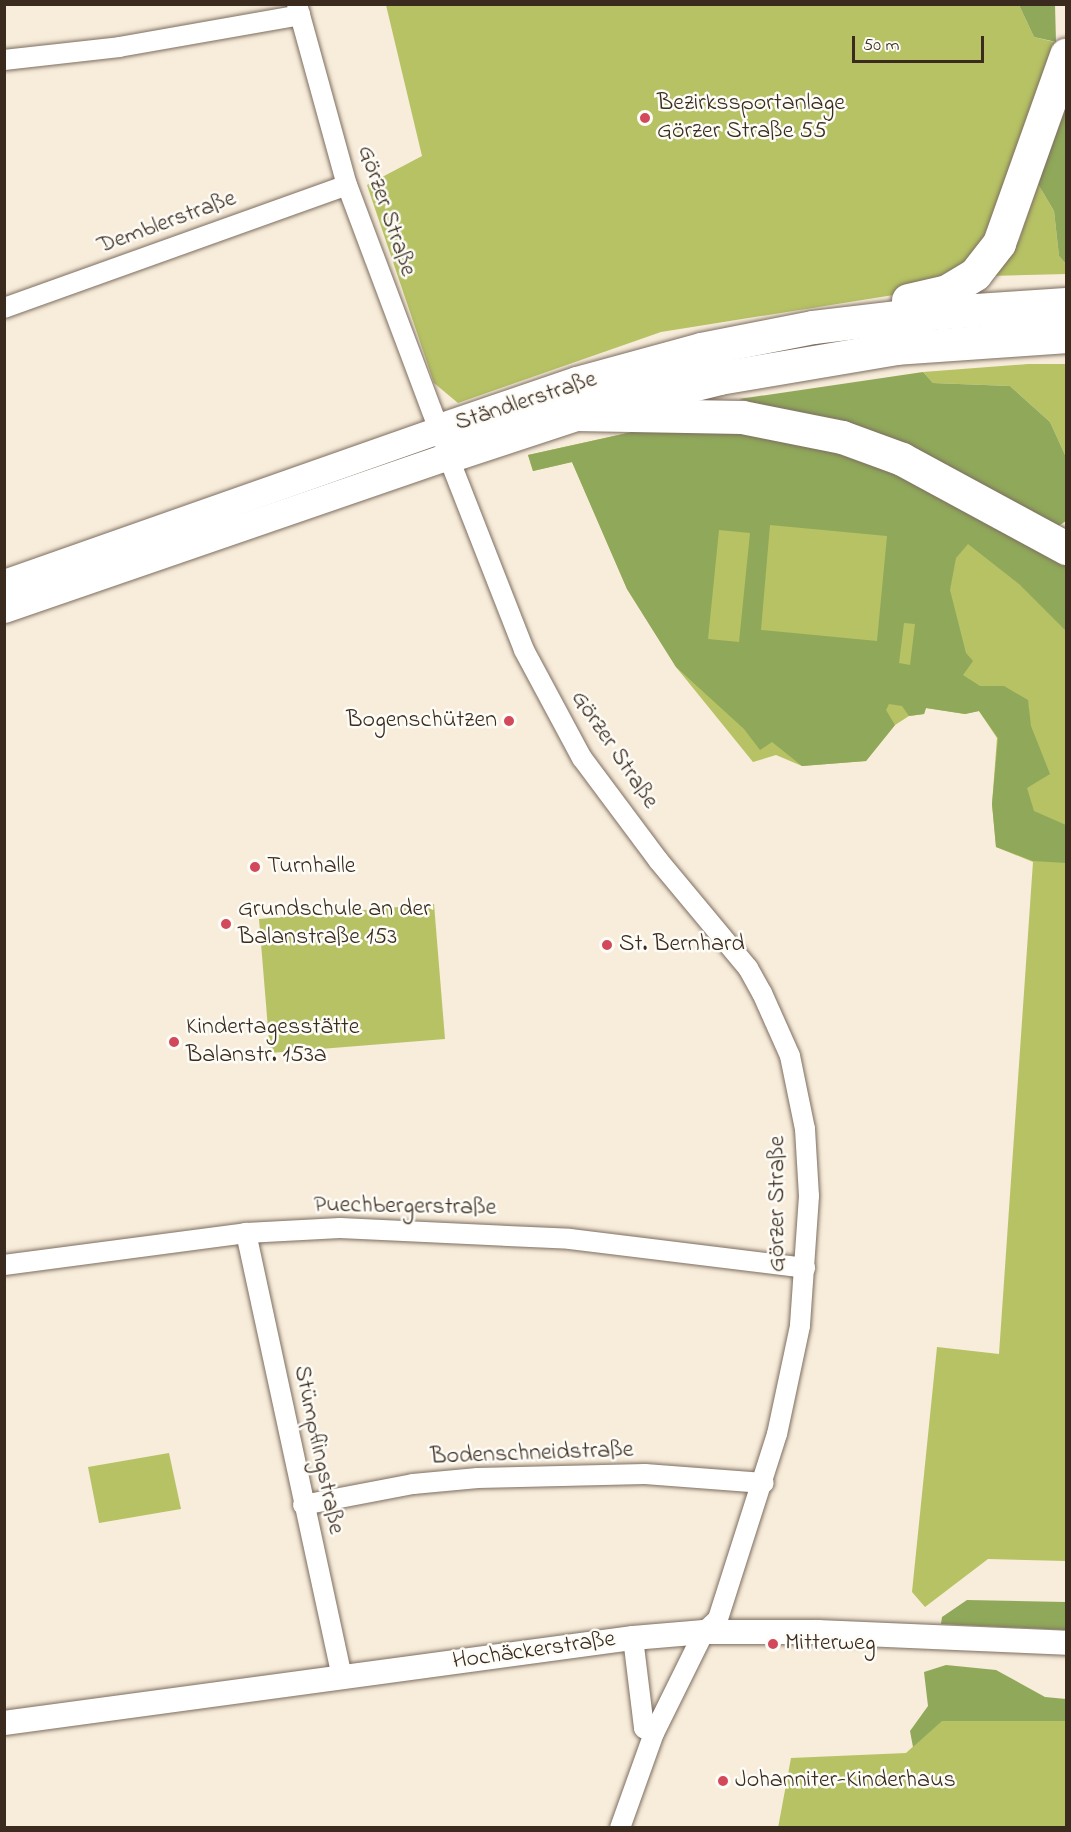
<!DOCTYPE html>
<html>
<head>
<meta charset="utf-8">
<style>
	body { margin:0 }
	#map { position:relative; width:1071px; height:1832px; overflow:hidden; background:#f8ecda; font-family:"Indie Flower",sans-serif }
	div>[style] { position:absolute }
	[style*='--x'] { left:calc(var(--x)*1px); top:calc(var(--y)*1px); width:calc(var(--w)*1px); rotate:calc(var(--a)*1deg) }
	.green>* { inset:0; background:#b6c264 }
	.forest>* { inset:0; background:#90a85a }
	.roads { filter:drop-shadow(0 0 2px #7d6e60) drop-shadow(0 0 2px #7d6e60) }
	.minor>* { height:20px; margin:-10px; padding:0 10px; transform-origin:10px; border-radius:10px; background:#fff }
	.tertiary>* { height:24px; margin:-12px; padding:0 12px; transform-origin:12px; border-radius:12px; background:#fff }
	.secondary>* { height:27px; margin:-13.5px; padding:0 13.5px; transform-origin:13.5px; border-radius:13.5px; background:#fff }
	.trunk>* { height:33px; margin:-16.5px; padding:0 16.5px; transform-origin:16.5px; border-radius:16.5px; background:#fff }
	.motorway>* { height:33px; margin:-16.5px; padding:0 16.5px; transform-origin:16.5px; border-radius:16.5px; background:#fff }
	.dots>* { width:16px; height:16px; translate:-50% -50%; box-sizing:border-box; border:3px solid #fdfcf7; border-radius:50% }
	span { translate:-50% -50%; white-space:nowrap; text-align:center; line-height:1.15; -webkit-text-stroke:5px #fdfcf7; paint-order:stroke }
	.poi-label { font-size:24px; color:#3b2a1e }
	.left { translate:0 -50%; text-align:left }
	.right { translate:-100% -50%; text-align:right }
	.street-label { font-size:24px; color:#3b2a1e }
	.frame { position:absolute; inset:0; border:6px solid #3b2a1e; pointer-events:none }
	.scale { position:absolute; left:852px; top:36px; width:132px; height:27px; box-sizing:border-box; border:3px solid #3b2a1e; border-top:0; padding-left:8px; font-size:18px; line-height:21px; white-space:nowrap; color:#3b2a1e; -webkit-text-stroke:4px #fdfcf7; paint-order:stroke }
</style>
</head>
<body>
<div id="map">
	<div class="green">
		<i style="clip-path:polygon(386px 5px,1019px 5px,1034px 37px,1058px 43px,1023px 153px,975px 258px,925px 290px,661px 332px,458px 403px,434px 383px,367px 185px,422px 156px)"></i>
		<i style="clip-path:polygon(1038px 184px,1054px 211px,1059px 256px,1066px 264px,1066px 274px,989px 276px,1019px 240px)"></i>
		<i style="clip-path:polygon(1028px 364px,1066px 364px,1066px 457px,1050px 422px,1010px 386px,933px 383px,923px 372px)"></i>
		<i style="clip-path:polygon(632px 432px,680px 432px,1066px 576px,1066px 1561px,988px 1559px,925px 1607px,912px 1592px,937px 1347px,999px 1354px,1033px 862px,996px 847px,992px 804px,997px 738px,979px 711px,965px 714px,926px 708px,924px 714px,909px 716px,895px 725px,866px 761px,802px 766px,776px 755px,753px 762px,676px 667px,627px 589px,572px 462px,533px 471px,528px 455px)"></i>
		<i style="clip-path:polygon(434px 904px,445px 1039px,270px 1053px,259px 919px)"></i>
		<i style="clip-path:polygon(169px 1453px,181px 1509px,99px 1523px,88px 1467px)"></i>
		<i style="clip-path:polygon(941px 1721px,1066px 1721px,1066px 1827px,778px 1828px,791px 1758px,906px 1753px)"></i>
	</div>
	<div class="forest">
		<i style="clip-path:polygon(1019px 5px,1055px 5px,1056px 42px,1034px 37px)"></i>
		<i style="clip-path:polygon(1066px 94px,1066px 264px,1059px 256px,1054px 211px,1038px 184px)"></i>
		<i style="clip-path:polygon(923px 372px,933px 383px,1010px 386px,1050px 422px,1066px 457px,1066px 521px,1054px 529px,845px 425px,739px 399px)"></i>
		<i style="clip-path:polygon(evenodd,632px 432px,782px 433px,898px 468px,1066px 560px,1066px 631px,1019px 584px,968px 544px,956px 558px,950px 590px,966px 653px,973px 661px,963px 675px,980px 686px,1004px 686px,1028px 700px,1031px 726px,1050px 774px,1027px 788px,1034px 811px,1066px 825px,1066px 863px,1033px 861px,996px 847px,992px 804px,998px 738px,979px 711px,965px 714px,926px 708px,924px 714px,909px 716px,902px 706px,889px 704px,886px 710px,895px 725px,866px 761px,802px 766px,772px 742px,760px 750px,744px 729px,676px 667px,627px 589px,572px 462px,533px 471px,528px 455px,632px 432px,770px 525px,887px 536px,877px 641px,761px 630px,770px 525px,632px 432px,719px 530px,750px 533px,739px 642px,708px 639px,719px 530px,632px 432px,904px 623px,915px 624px,910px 665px,899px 663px,904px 623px)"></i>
		<i style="clip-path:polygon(967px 1600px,1066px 1602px,1066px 1630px,941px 1624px,942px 1617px)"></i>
		<i style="clip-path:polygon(946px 1665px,996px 1670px,1045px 1697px,1066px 1699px,1066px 1721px,942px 1721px,913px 1747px,910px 1731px,928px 1706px,924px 1672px)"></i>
	</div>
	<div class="roads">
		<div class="minor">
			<i style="--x:297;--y:4;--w:188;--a:74.6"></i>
			<i style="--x:347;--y:185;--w:262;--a:69.4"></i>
			<i style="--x:4;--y:60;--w:116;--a:-6.4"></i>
			<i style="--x:119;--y:47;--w:184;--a:-10"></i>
			<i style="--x:4;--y:308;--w:364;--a:-19.7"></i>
			<i style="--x:448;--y:456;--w:208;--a:68.6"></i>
			<i style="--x:524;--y:650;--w:123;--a:61.8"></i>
			<i style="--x:582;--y:758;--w:127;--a:53.3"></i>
			<i style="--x:658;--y:860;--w:141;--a:50.2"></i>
			<i style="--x:748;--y:968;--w:29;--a:61"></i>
			<i style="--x:762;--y:993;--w:69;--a:66"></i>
			<i style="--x:790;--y:1056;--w:75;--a:78.4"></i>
			<i style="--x:805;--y:1129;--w:67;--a:86.6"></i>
			<i style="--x:809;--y:1196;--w:130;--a:94"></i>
			<i style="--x:800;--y:1326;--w:110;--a:102"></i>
			<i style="--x:777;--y:1434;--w:194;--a:107.7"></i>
			<i style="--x:718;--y:1619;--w:19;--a:137"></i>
			<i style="--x:704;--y:1632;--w:113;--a:116.3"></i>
			<i style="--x:654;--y:1733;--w:101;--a:109.7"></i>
			<i style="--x:246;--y:1233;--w:454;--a:77.8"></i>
			<i style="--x:4;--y:1265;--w:244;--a:-7.5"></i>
			<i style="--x:246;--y:1233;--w:94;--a:-3"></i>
			<i style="--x:340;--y:1228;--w:230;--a:2.7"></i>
			<i style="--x:570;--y:1239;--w:237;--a:7"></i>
			<i style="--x:303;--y:1505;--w:112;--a:-10.8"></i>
			<i style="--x:413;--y:1484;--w:65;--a:-5.3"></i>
			<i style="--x:478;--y:1478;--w:167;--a:-1.4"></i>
			<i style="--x:645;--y:1474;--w:119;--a:4.3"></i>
			<i style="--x:633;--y:1638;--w:91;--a:83"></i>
			<i style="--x:644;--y:1728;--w:11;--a:27"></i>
		</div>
		<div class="tertiary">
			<i style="--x:4;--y:1723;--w:635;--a:-7.7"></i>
			<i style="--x:633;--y:1638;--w:71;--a:-4.8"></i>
			<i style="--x:704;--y:1632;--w:114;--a:0"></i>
			<i style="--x:818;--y:1632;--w:248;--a:2.5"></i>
		</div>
		<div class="secondary">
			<i style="--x:4;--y:583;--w:461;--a:-19.4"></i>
			<i style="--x:4;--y:609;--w:470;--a:-19"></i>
		</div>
		<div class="trunk">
			<i style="--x:908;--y:300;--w:40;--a:-13"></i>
			<i style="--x:947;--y:291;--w:33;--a:-31"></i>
			<i style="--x:975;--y:274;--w:39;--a:-52"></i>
			<i style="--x:999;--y:243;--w:200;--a:-70.4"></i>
			<i style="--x:439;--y:430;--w:146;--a:-18.8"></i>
			<i style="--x:577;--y:383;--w:129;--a:-15.3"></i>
			<i style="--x:701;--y:349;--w:114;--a:-11.1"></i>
			<i style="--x:813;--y:327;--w:119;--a:-6.8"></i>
			<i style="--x:931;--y:313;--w:135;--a:-3.8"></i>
			<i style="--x:448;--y:456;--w:135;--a:-18.2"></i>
			<i style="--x:576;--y:414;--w:147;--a:-14.1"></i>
			<i style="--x:719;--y:378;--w:180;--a:-9.6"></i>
			<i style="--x:896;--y:348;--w:170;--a:-4"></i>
		</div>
		<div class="motorway">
			<i style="--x:576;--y:414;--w:166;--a:1"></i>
			<i style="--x:742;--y:417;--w:102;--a:11.3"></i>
			<i style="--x:842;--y:437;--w:64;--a:20.1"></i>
			<i style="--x:902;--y:459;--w:187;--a:28.5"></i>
		</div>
	</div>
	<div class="dots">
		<i style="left:645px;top:118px;background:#d1495b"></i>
		<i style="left:509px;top:721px;background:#d1495b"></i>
		<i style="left:255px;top:867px;background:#d1495b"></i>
		<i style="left:226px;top:924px;background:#d1495b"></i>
		<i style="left:607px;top:945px;background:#d1495b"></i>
		<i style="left:174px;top:1042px;background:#d1495b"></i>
		<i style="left:773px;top:1644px;background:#d1495b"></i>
		<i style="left:723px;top:1781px;background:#d1495b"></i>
	</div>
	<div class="poi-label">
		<span class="left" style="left:657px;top:118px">Bezirkssportanlage<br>Görzer Straße 55</span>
		<span class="right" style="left:497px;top:721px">Bogenschützen</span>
		<span class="left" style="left:267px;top:867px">Turnhalle</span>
		<span class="left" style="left:238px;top:924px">Grundschule an der<br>Balanstraße 153</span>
		<span class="left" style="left:619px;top:945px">St. Bernhard</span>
		<span class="left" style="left:186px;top:1042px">Kindertagesstätte<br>Balanstr. 153a</span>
		<span class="left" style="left:785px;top:1644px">Mitterweg</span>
		<span class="left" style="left:735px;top:1781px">Johanniter-Kinderhaus</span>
	</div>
	<div class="street-label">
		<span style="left:386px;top:211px;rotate:71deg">Görzer Straße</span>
		<span style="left:167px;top:223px;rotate:-20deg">Demblerstraße</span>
		<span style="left:526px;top:402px;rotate:-18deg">Ständlerstraße</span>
		<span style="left:614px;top:750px;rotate:56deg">Görzer Straße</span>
		<span style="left:778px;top:1204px;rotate:-90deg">Görzer Straße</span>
		<span style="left:405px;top:1207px;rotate:1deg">Puechbergerstraße</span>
		<span style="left:318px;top:1450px;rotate:78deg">Stümpflingstraße</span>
		<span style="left:532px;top:1454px;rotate:-2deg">Bodenschneidstraße</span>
		<span style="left:534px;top:1651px;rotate:-8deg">Hochäckerstraße</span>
	</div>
	<div class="frame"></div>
	<div class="scale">50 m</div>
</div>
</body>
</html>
